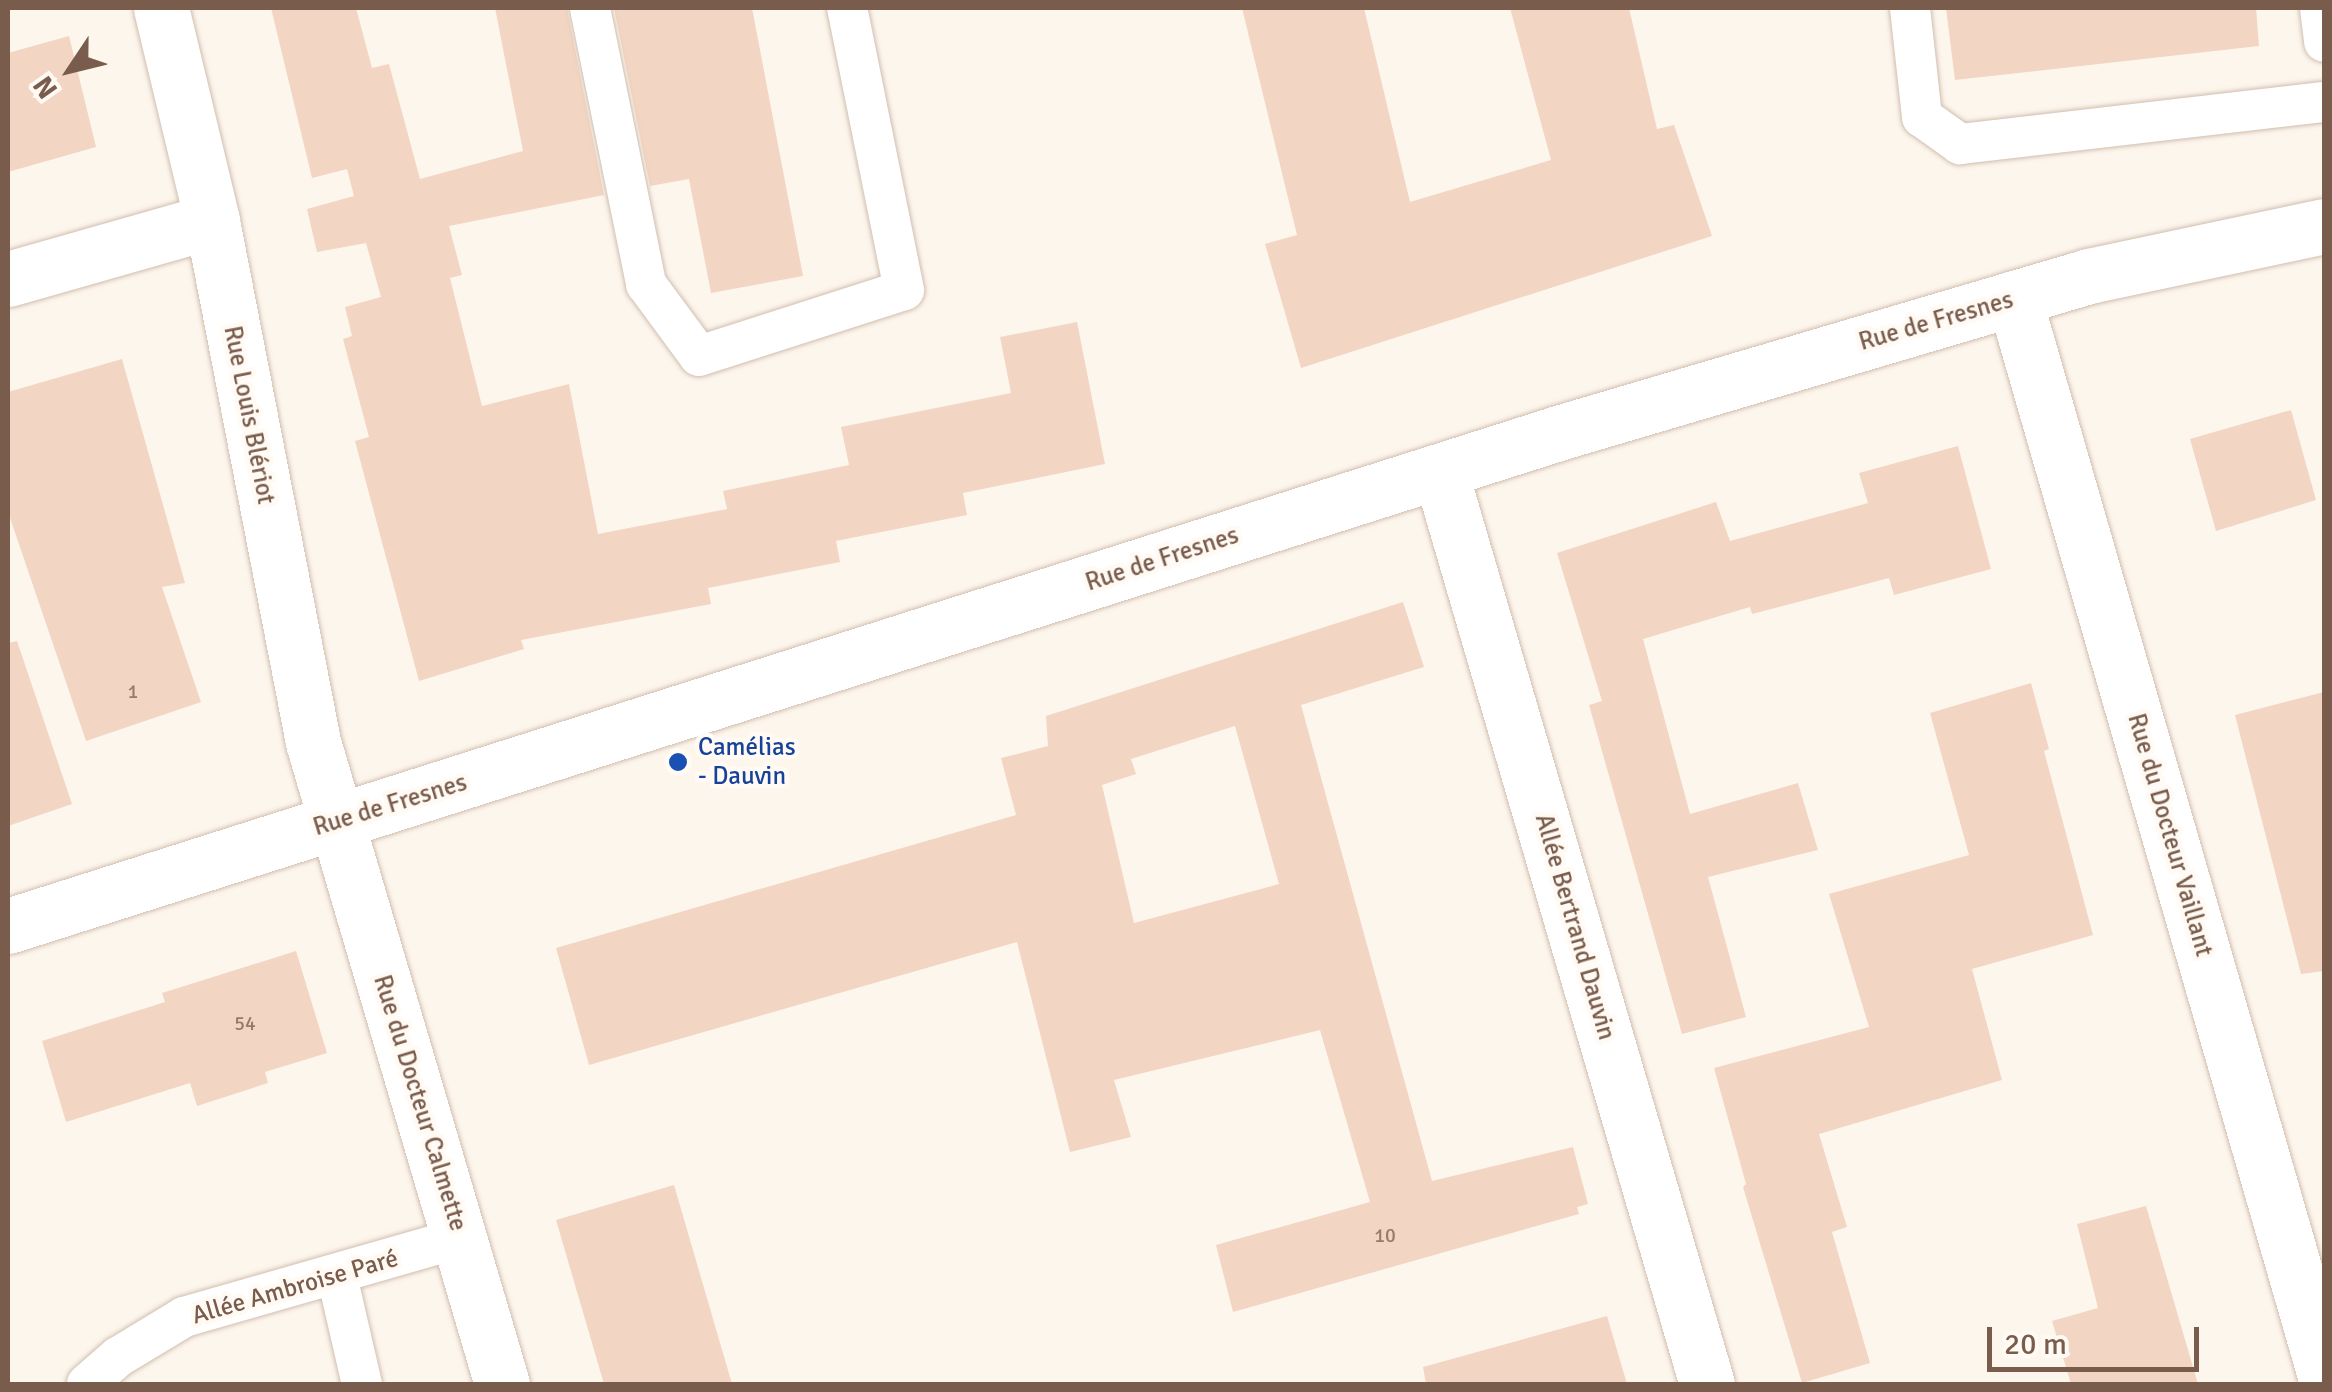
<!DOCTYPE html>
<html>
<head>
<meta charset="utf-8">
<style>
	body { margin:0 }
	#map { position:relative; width:2332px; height:1392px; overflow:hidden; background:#fdf6ec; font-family:Signika,sans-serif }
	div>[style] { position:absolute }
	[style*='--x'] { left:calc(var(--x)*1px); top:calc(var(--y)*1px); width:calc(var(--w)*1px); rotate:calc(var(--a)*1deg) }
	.building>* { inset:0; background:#f3d5c3 }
	.roads { filter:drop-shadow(0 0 2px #d1beb0) drop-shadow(0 0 2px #d1beb0) }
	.lane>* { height:40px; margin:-20px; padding:0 20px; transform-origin:20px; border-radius:20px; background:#fff }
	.street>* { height:55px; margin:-27.5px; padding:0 27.5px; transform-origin:27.5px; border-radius:27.5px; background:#fff }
	.dots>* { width:28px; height:28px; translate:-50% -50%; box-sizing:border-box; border:5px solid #fffaf3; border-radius:50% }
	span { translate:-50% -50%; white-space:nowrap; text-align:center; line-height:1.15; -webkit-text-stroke:9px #fffaf3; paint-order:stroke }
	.number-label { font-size:20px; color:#987a6a }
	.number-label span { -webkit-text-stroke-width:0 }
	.street-label { font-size:25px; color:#7a5c4d }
	.transit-label { font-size:25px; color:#164399 }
	.left { translate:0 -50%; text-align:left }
	.frame { position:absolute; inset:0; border:10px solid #7a5c4d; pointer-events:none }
	.north { position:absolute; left:20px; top:20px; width:100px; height:100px; -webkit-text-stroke:8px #fffaf3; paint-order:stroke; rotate:235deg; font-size:28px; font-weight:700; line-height:40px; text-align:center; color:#7a5c4d }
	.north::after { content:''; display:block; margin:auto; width:35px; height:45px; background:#7a5c4d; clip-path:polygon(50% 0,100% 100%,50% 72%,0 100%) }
	.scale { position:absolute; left:1987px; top:1327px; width:212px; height:45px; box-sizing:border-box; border:5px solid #7a5c4d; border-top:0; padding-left:12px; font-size:30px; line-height:35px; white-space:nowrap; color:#7a5c4d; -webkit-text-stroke:8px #fffaf3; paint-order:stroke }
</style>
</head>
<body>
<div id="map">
	<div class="building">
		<i style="clip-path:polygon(271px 8px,356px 8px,372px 68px,389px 64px,420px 179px,523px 151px,495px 8px,567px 8px,604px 195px,449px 226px,462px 275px,450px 278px,482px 406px,569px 384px,598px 534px,727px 509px,723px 491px,849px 465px,841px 427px,1011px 393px,1000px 337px,1077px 322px,1105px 464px,963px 493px,967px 515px,836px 541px,840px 562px,708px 588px,711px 604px,521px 640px,524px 649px,419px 681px,355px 441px,369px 437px,343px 339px,352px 336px,345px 307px,381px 297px,366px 243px,317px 252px,307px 209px,354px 196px,347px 169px,312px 178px)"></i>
		<i style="clip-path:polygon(614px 8px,752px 8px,803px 276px,711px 293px,689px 179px,650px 186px)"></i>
		<i style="clip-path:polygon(1242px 8px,1364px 8px,1410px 202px,1551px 160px,1510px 8px,1629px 8px,1657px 129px,1674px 125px,1712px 236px,1301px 368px,1265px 244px,1297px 235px)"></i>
		<i style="clip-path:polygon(1946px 8px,2256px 8px,2259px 46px,1955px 80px)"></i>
		<i style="clip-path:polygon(69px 36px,96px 147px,8px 172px,8px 53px)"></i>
		<i style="clip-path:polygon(122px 359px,185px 583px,162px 587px,201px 702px,86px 741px,8px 512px,8px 392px)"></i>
		<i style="clip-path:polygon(2291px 410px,2316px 500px,2216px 531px,2190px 439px)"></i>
		<i style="clip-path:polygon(1958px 446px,1991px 569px,1894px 595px,1889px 578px,1752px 614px,1750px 607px,1643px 639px,1690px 814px,1798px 783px,1818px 850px,1708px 877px,1746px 1017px,1682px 1034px,1589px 705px,1602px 701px,1557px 553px,1716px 502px,1730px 541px,1868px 503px,1859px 473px)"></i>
		<i style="clip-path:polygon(evenodd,1403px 602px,1424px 667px,1301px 705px,1432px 1181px,1573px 1147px,1588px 1204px,1577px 1207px,1579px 1214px,1233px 1312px,1216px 1245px,1370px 1202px,1320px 1030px,1114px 1080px,1131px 1137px,1070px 1152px,1017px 942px,589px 1065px,556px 948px,1016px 815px,1001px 758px,1048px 746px,1046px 716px,1403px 602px,1235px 726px,1279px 884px,1134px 923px,1102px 785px,1136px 774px,1131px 759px,1235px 726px)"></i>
		<i style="clip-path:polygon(17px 641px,72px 804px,8px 826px,8px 643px)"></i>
		<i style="clip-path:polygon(2031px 683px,2049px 749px,2044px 751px,2093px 935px,1972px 969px,2002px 1080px,1819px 1134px,1847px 1227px,1832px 1232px,1870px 1363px,1802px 1383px,1743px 1187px,1746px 1184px,1714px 1068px,1869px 1027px,1829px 894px,1969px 855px,1930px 713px)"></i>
		<i style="clip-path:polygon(2324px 692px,2324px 971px,2301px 974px,2235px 715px)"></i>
		<i style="clip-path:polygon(296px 951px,327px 1053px,265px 1072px,268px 1083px,197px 1106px,190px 1083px,66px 1122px,42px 1041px,165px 1002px,162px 993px)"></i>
		<i style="clip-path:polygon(674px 1185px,732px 1384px,604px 1384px,556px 1220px)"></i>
		<i style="clip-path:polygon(2146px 1206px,2198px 1384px,2071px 1384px,2052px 1321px,2098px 1308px,2077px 1224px)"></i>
		<i style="clip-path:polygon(1607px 1316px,1627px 1384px,1426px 1384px,1423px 1367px)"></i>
	</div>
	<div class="roads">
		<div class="lane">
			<i style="--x:590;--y:8;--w:282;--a:78.5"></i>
			<i style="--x:646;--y:284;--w:89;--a:53.6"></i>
			<i style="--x:699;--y:356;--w:215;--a:-17.8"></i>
			<i style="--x:904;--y:290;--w:288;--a:-101.4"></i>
			<i style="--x:1910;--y:8;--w:110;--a:83.7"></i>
			<i style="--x:1922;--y:117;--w:47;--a:35.4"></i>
			<i style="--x:1960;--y:144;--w:366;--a:-6.6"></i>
			<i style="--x:2320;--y:8;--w:34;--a:83"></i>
			<i style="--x:337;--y:1276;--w:111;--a:77"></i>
			<i style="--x:87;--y:1384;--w:41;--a:-41.1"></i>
			<i style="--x:118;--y:1357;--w:77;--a:-31.2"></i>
			<i style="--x:184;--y:1317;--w:287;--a:-16"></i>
		</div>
		<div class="street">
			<i style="--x:161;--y:8;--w:219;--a:76.5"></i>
			<i style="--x:212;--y:221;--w:531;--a:79.03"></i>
			<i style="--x:313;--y:742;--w:669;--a:73.6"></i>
			<i style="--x:8;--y:279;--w:212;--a:-15.9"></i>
			<i style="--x:2014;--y:298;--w:1118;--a:73.9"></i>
			<i style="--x:1440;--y:471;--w:951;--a:73.7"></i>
			<i style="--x:8;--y:926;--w:1627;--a:-17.64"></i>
			<i style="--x:1558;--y:433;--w:554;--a:-16.47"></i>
			<i style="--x:2089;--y:276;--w:240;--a:-12"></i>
		</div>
	</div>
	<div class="dots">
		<i style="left:678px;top:762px;background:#1a4fb4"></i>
	</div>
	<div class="number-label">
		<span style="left:133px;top:691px">1</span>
		<span style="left:245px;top:1023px">54</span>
		<span style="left:1385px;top:1235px">10</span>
	</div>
	<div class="street-label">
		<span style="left:1936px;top:321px;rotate:-16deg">Rue de Fresnes</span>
		<span style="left:249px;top:415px;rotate:79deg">Rue Louis Blériot</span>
		<span style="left:1162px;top:559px;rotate:-18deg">Rue de Fresnes</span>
		<span style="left:390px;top:805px;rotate:-17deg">Rue de Fresnes</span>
		<span style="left:2170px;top:835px;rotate:74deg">Rue du Docteur Vaillant</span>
		<span style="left:1575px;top:927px;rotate:74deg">Allée Bertrand Dauvin</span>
		<span style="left:420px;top:1103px;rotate:73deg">Rue du Docteur Calmette</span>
		<span style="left:295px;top:1287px;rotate:-16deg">Allée Ambroise Paré</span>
	</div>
	<div class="transit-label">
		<span class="left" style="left:698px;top:762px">Camélias<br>- Dauvin</span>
	</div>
	<div class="frame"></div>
	<div class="north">N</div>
	<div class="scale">20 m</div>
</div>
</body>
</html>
